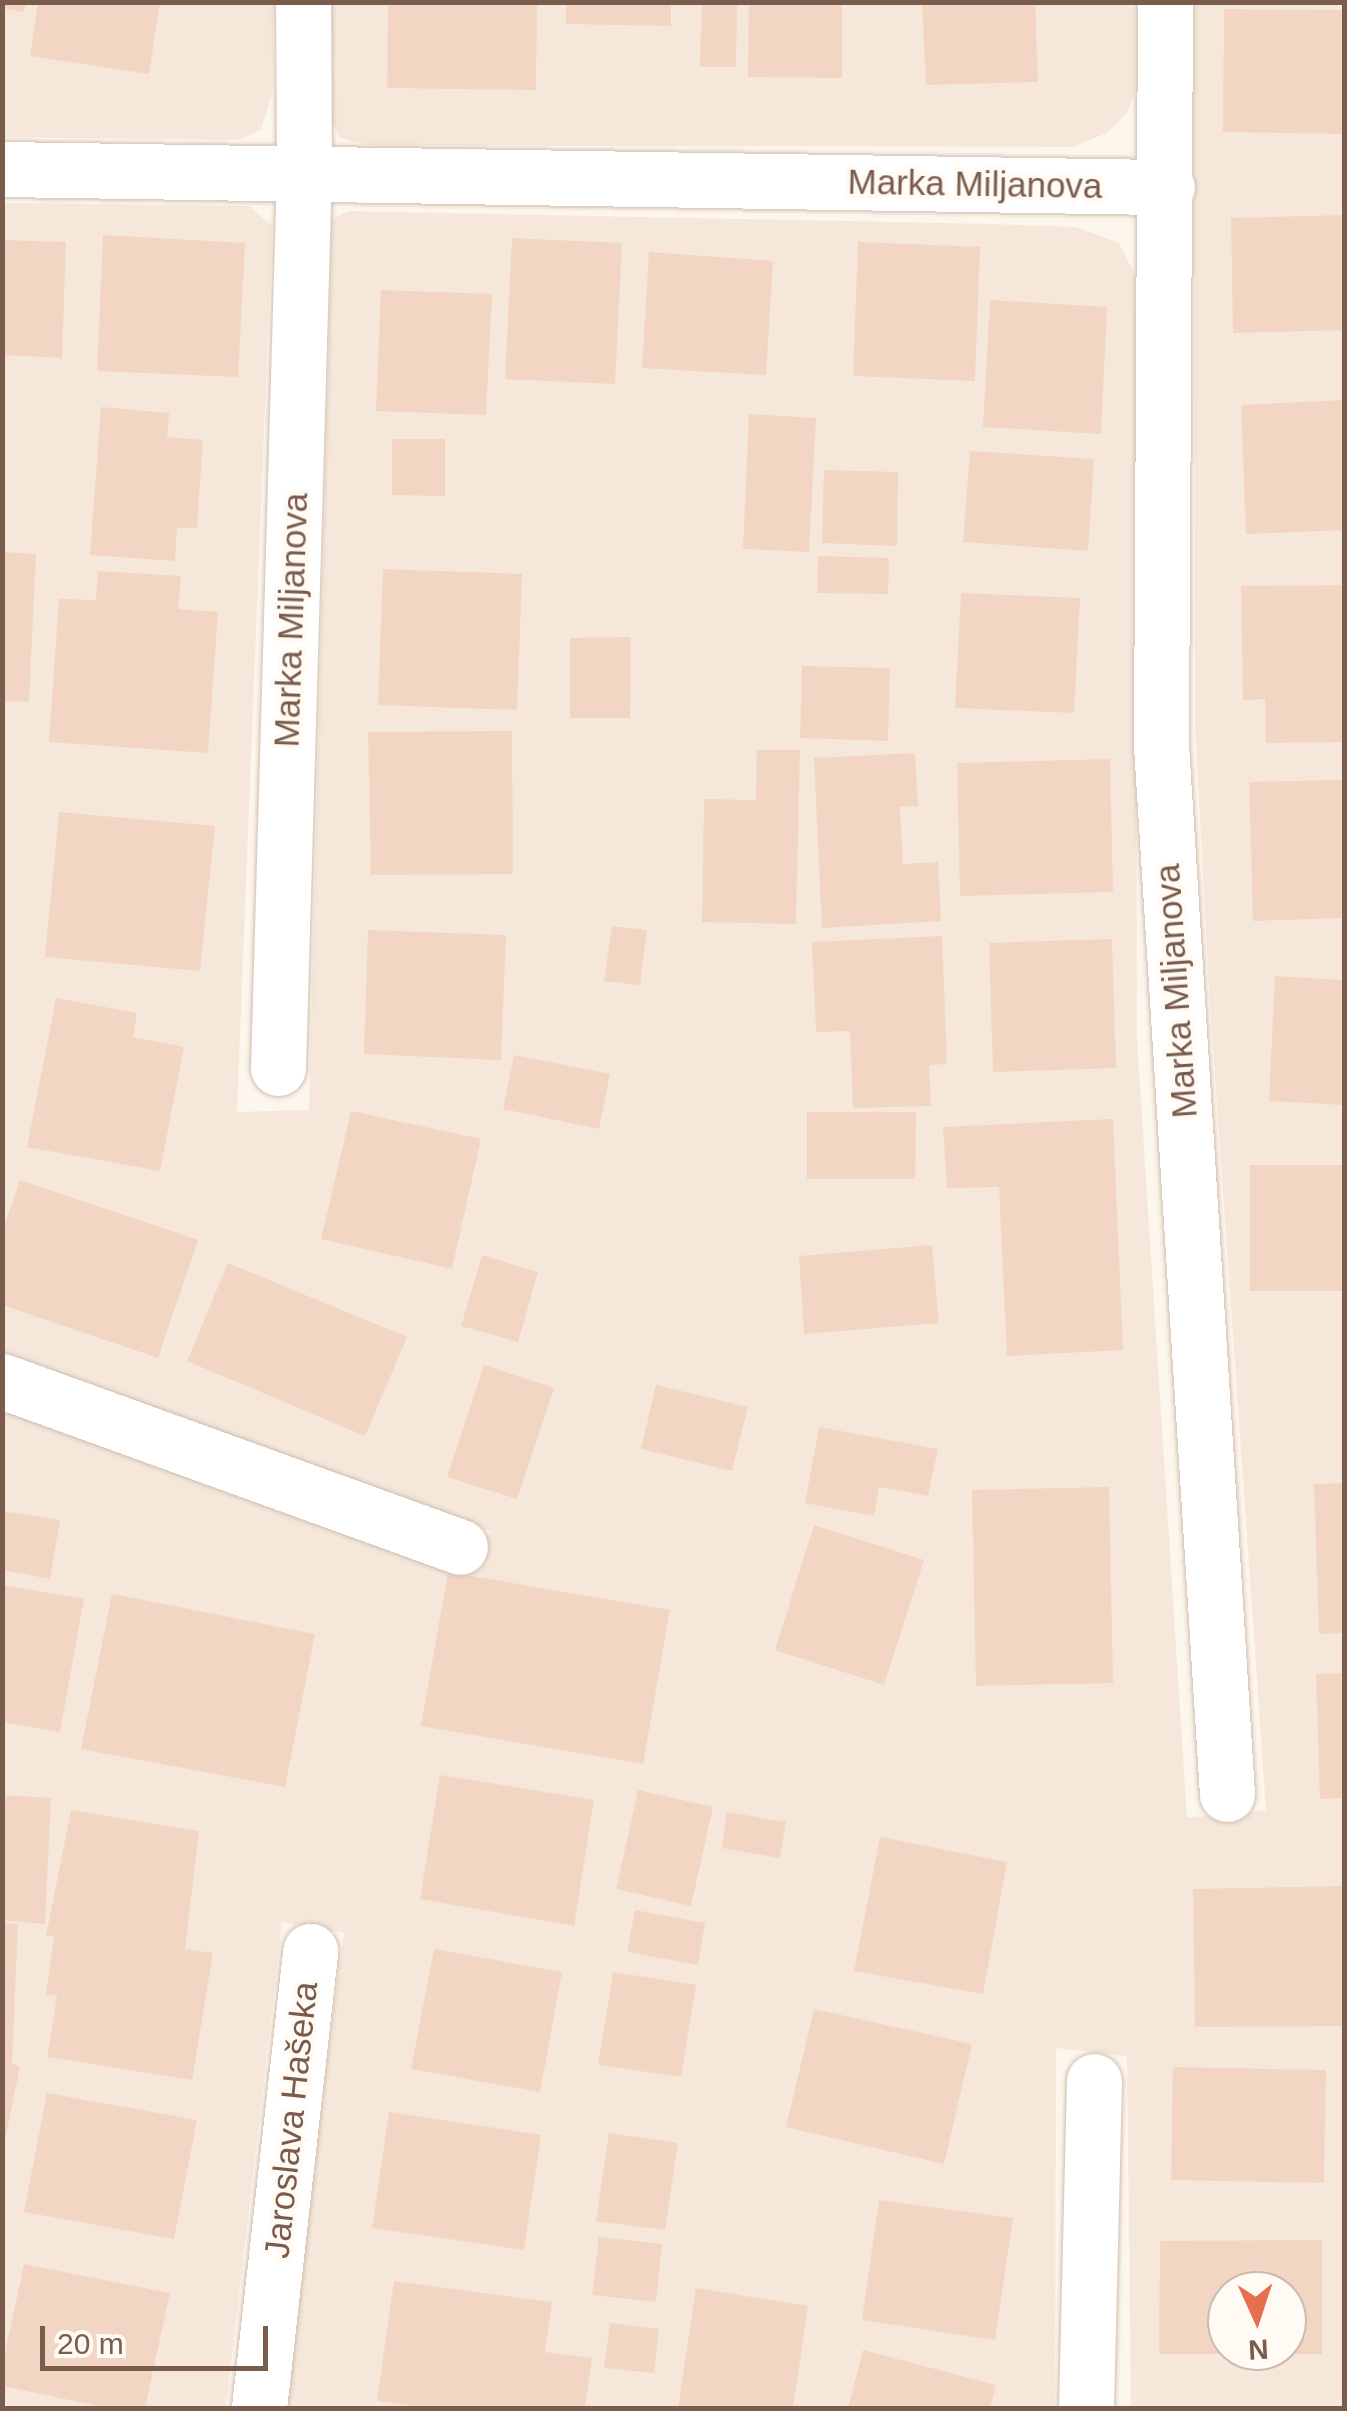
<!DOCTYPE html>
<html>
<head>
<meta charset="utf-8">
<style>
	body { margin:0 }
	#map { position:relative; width:1347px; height:2411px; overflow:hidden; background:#fdf6ec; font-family:Helvetica,sans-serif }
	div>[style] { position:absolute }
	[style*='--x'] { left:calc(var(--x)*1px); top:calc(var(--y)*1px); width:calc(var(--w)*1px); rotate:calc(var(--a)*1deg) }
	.residential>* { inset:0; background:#f5e8da }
	.building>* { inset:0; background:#f3d5c3 }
	.roads { filter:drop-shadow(0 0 2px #d1beb0) drop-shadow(0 0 2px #d1beb0) }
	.minor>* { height:55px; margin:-27.5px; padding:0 27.5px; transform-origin:27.5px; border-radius:27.5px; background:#fff }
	span { translate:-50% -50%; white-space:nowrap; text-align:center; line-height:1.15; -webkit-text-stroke:8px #fffaf3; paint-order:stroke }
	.street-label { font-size:35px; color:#7a5c4d }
	.frame { position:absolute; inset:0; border:5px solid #7a5c4d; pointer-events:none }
	.north { position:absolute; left:1207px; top:2271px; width:100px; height:100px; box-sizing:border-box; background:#fffaf3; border:2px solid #cabbb1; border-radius:50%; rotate:177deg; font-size:28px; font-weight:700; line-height:40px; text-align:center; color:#7a5c4d }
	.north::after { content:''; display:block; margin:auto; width:35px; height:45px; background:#e76f51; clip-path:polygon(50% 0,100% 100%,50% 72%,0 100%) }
	.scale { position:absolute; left:40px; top:2326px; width:228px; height:45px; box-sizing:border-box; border:5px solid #7a5c4d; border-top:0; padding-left:12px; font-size:30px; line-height:35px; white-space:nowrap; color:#7a5c4d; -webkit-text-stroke:8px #fffaf3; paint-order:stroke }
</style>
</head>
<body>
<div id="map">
	<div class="residential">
		<i style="clip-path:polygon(3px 3px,274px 3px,273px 90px,261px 130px,239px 140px,3px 137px)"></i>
		<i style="clip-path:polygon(327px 3px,1137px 3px,1138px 83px,1127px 113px,1107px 133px,1072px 147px,366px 145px,340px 138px,326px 109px)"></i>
		<i style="clip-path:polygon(evenodd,1194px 3px,1344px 3px,1344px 2408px,1131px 2408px,1127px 2056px,1056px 2048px,1055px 2408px,281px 2408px,344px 1933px,282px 1922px,226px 2408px,3px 2408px,3px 1400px,477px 1566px,490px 1531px,3px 1353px,3px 203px,249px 206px,272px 226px,237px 1112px,309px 1110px,332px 220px,348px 211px,992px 224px,1076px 227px,1119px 243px,1135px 275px,1137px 1039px,1187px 1818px,1266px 1810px,1210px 1004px,1195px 725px,1194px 3px,1227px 2291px,1287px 2291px,1287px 2351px,1227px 2351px,1227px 2291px)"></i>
	</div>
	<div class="building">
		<i style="clip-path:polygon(2px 2px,26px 2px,24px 12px,2px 8px)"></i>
		<i style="clip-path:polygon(38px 2px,160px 2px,149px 74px,30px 56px)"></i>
		<i style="clip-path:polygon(388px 2px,537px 2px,536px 90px,387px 88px)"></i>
		<i style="clip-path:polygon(566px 2px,671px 2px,671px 26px,566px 24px)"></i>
		<i style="clip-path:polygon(702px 2px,737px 2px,736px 67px,700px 67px)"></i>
		<i style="clip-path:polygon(749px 2px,842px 2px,842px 78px,748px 77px)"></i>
		<i style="clip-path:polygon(922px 2px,1035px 2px,1038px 82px,926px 85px)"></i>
		<i style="clip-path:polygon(1224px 9px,1344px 10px,1344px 134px,1223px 132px)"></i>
		<i style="clip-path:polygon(1344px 215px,1344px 330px,1233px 333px,1231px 218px)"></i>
		<i style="clip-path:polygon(103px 235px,245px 243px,238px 377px,97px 371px)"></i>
		<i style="clip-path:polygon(512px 238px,622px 243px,615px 384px,505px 379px)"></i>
		<i style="clip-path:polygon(2px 240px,66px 242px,62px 358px,2px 355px)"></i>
		<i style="clip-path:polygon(858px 242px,980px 247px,975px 381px,853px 376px)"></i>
		<i style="clip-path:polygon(649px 252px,773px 261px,766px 375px,642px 368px)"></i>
		<i style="clip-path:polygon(381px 290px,492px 294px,486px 415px,376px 411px)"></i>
		<i style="clip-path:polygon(990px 300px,1107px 307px,1101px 434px,983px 427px)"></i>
		<i style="clip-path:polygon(1344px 400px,1344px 530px,1246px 534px,1241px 405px)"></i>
		<i style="clip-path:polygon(101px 407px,169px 413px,167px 437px,203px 440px,197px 528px,177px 528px,175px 561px,90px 555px)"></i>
		<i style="clip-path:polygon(749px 414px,816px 418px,809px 552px,743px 549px)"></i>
		<i style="clip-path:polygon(392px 439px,445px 439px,445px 496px,392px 495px)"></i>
		<i style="clip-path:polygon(970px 451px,1094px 459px,1088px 551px,963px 542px)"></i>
		<i style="clip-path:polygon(824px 470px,898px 472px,897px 546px,822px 543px)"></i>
		<i style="clip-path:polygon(2px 552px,36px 554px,29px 702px,2px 701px)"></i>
		<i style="clip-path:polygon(818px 556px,889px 558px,888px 594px,817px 593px)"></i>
		<i style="clip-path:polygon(383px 569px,522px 574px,517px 710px,378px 705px)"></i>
		<i style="clip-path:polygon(98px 571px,181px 576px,178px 609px,218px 612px,208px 753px,49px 742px,59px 599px,96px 600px)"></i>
		<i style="clip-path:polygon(1344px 585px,1344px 742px,1266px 743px,1265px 699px,1243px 700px,1241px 586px)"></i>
		<i style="clip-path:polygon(961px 593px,1080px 598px,1074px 713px,955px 708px)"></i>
		<i style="clip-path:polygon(631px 637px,630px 718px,570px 718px,570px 638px)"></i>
		<i style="clip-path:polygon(802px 666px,890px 668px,888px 741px,800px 738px)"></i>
		<i style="clip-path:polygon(512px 731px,513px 874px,371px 875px,368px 732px)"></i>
		<i style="clip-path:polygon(757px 750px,800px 750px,796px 924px,702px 922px,704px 799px,756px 800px)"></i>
		<i style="clip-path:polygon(915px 753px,918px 806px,900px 807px,903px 864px,938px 862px,941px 921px,822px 928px,814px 758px)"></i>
		<i style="clip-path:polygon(1110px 759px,1113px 892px,960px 896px,957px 763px)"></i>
		<i style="clip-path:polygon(1344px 780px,1344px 918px,1253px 921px,1249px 782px)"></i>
		<i style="clip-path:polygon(59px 812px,215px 826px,200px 971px,45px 957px)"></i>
		<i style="clip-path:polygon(612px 926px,647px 930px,640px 985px,604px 981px)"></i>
		<i style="clip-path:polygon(368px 930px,506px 935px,501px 1060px,364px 1054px)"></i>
		<i style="clip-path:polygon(942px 936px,947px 1064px,929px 1065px,931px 1106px,853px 1108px,850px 1031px,816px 1032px,812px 942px)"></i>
		<i style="clip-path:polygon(1112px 939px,1116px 1068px,993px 1072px,989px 943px)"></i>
		<i style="clip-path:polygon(1275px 976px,1344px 980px,1344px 1105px,1269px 1101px)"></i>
		<i style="clip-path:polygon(56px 998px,137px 1013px,133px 1037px,184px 1047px,160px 1171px,27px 1147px)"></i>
		<i style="clip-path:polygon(514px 1055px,610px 1074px,599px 1129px,503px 1109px)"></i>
		<i style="clip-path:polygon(351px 1111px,481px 1139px,452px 1269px,321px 1239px)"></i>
		<i style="clip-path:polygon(807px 1112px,916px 1112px,915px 1179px,807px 1179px)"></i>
		<i style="clip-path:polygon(1113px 1119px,1123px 1350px,1007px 1356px,999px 1187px,947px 1188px,943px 1127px)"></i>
		<i style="clip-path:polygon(1250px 1165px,1344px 1165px,1344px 1291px,1250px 1291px)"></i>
		<i style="clip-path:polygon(20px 1180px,198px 1240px,158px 1358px,2px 1305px,2px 1232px)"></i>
		<i style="clip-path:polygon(932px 1245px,939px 1323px,804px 1334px,799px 1256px)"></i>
		<i style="clip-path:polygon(482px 1255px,538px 1272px,518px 1342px,461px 1326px)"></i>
		<i style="clip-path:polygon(228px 1263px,407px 1337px,365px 1436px,187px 1361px)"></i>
		<i style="clip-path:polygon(484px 1365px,554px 1388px,517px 1499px,447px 1477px)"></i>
		<i style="clip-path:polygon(656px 1385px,748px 1407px,732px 1471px,641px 1449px)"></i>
		<i style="clip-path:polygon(819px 1427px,938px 1449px,928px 1496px,879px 1487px,874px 1516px,805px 1503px)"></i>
		<i style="clip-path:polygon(1344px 1483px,1344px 1633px,1319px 1634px,1314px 1484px)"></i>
		<i style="clip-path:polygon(1109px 1487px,1113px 1683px,976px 1686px,972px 1490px)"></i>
		<i style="clip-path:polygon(2px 1511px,60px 1520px,50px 1579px,2px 1570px)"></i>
		<i style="clip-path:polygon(814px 1525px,924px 1560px,884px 1685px,775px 1650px)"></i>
		<i style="clip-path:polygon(448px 1572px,670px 1610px,643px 1764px,421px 1726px)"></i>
		<i style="clip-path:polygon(2px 1585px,84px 1599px,60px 1732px,2px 1722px)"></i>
		<i style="clip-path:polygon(112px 1594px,315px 1634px,285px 1787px,81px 1749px)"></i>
		<i style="clip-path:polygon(1344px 1673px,1344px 1798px,1320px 1799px,1316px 1674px)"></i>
		<i style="clip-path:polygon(440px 1775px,594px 1800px,574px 1926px,420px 1899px)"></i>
		<i style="clip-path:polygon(638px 1790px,713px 1807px,691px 1906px,616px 1889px)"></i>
		<i style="clip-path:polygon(2px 1795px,51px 1798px,45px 1924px,2px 1920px)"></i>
		<i style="clip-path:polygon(71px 1810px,199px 1831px,185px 1949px,213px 1953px,192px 2080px,47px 2057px,57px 1996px,46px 1994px,54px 1936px,46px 1936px)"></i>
		<i style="clip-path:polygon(727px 1812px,786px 1822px,780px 1858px,722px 1848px)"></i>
		<i style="clip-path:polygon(880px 1837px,1007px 1862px,983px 1994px,854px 1971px)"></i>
		<i style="clip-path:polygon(1344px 1886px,1344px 2026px,1195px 2027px,1193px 1889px)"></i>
		<i style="clip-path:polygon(635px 1910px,705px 1923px,698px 1965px,627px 1952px)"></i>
		<i style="clip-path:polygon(2px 1923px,18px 1924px,12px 2064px,20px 2066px,4px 2145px)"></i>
		<i style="clip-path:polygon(434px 1949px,562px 1972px,540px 2092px,411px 2069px)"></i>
		<i style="clip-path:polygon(613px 1972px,696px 1985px,681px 2077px,598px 2065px)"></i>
		<i style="clip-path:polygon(814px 2009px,972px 2044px,944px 2164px,786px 2127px)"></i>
		<i style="clip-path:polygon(1173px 2067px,1326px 2070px,1324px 2183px,1171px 2180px)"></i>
		<i style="clip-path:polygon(47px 2093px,197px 2120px,174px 2239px,24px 2212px)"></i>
		<i style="clip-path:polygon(389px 2112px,541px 2135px,524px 2250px,372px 2228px)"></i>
		<i style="clip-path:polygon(609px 2133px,678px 2143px,665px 2230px,596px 2221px)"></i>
		<i style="clip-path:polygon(879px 2200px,1013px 2218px,995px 2340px,862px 2320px)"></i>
		<i style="clip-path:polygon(599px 2237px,662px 2244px,656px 2302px,592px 2295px)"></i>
		<i style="clip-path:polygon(1322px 2240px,1322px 2354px,1287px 2354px,1287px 2291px,1227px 2291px,1227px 2354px,1159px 2354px,1160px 2241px)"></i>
		<i style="clip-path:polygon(24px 2264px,170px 2293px,145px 2408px,108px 2408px,2px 2386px,2px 2366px)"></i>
		<i style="clip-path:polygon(394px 2281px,552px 2302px,545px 2352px,592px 2358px,585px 2408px,431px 2408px,377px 2401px)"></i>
		<i style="clip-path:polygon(696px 2288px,808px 2306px,793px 2408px,678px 2408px)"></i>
		<i style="clip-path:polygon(610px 2323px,659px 2329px,654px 2373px,604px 2368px)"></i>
		<i style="clip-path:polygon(863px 2350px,996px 2385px,990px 2408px,848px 2408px)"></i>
	</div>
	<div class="roads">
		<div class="minor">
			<i style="--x:1165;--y:2;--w:743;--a:90.31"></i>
			<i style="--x:1161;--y:745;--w:1051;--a:86.4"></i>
			<i style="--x:2;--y:169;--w:1165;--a:0.89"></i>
			<i style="--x:278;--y:1068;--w:896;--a:-88.34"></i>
			<i style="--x:304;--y:172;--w:170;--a:-90.3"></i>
			<i style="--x:2;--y:1381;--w:487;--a:19.9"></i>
			<i style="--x:259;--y:2408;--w:460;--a:-83.6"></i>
			<i style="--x:1086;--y:2408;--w:327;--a:-88.6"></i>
		</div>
	</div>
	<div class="street-label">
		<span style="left:975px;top:184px;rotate:1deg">Marka Miljanova</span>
		<span style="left:291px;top:620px;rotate:-88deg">Marka Miljanova</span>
		<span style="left:1176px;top:991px;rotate:-94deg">Marka Miljanova</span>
		<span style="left:291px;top:2120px;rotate:-84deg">Jaroslava Hašeka</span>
	</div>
	<div class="frame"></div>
	<div class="north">N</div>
	<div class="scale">20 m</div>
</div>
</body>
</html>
